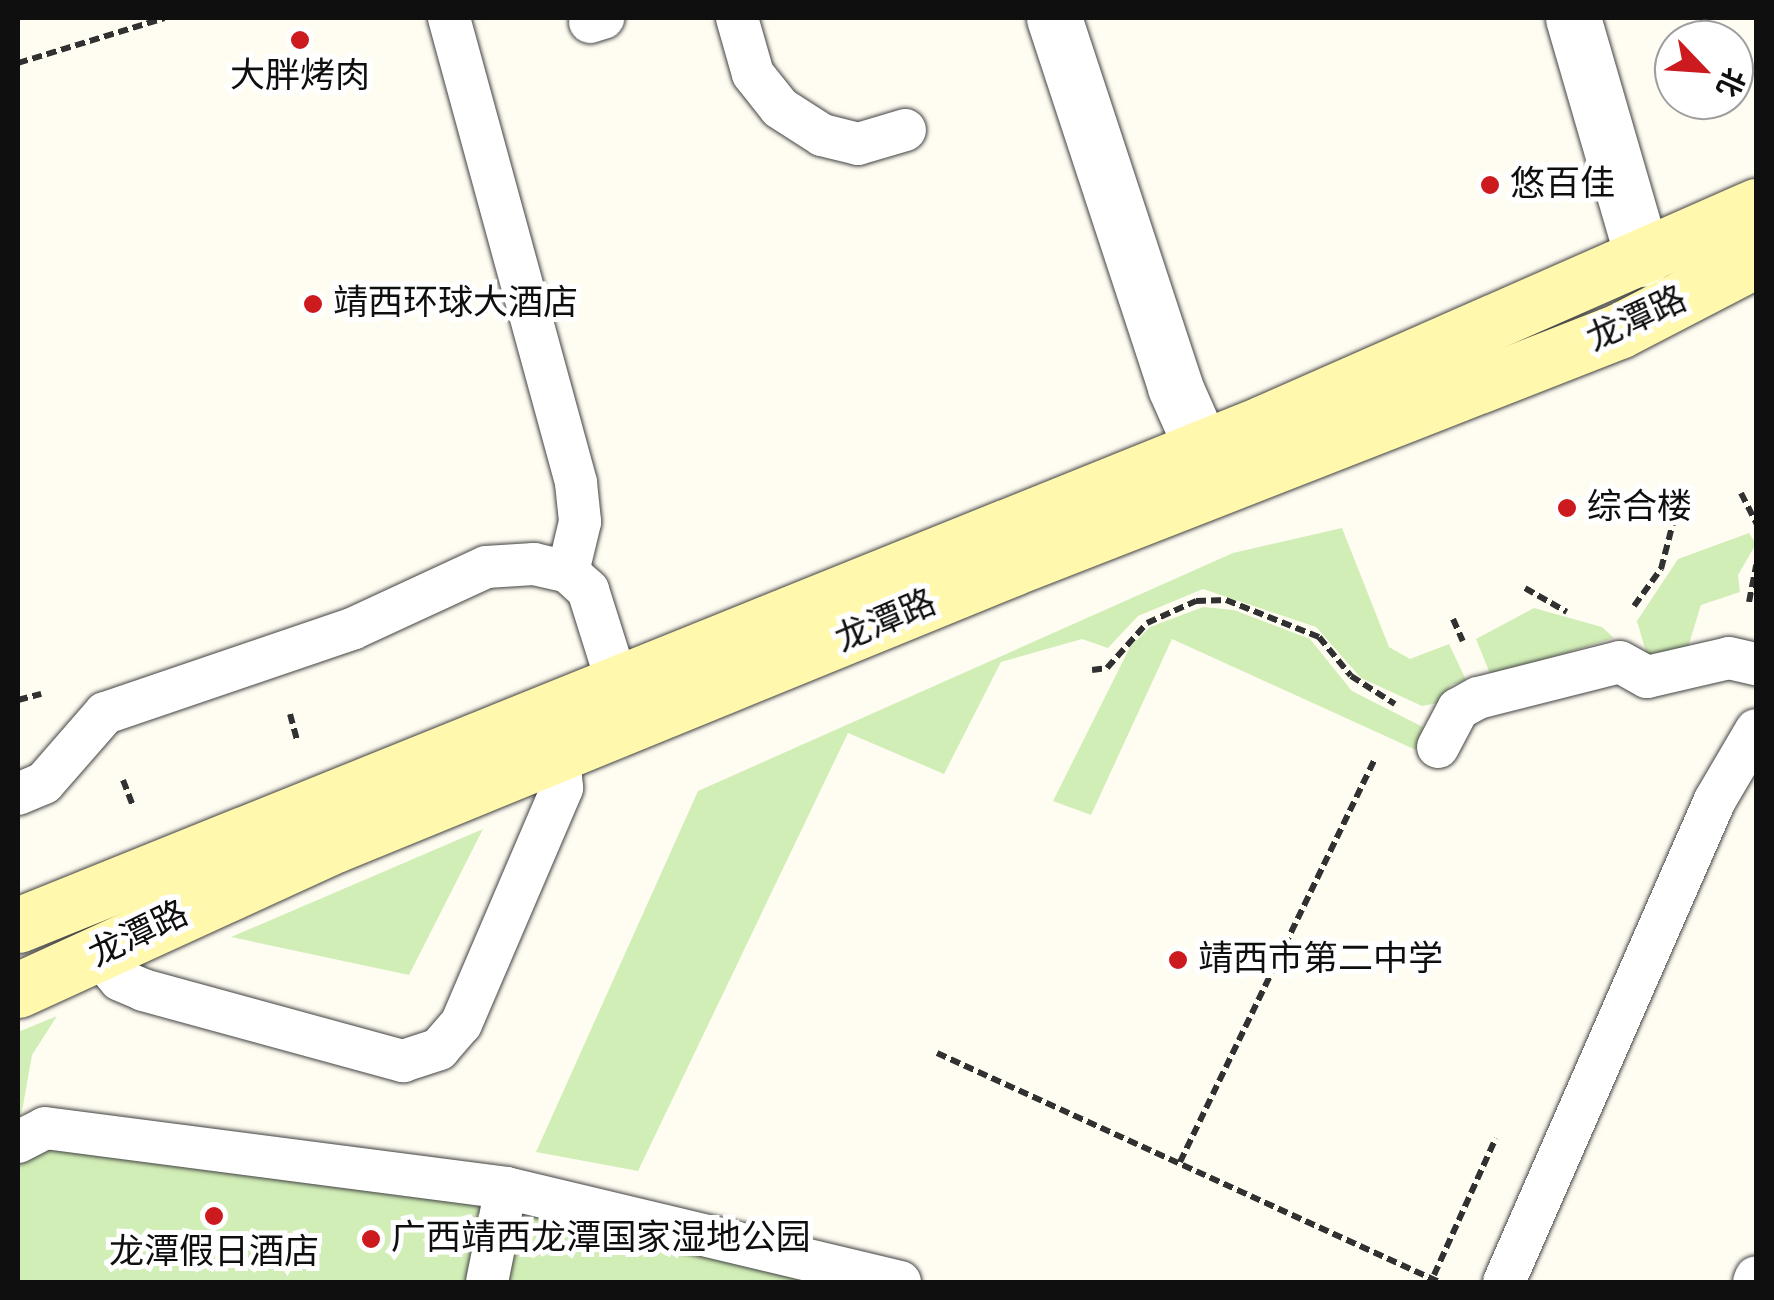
<!DOCTYPE html>
<html>
<head>
<meta charset="utf-8">
<style>
	body { margin:0 }
	#map { position:relative; width:1774px; height:1300px; overflow:hidden; background:#fffdf2; font-family:Spectral,"Noto Sans SC",serif }
	div>[style] { position:absolute }
	[style*='--x'] { left:calc(var(--x)*1px); top:calc(var(--y)*1px); width:calc(var(--w)*1px); rotate:calc(var(--a)*1deg) }
	.green>* { inset:0; background:#d2eeb7 }
	.path>* { height:6px; margin-top:-3px; transform-origin:0; background:repeating-linear-gradient(90deg,#313131 0 10px,transparent 0 15px) }
	.roads { filter:drop-shadow(0 0 2px #424242) drop-shadow(0 0 2px #424242) }
	.lane>* { height:42px; margin:-21px; padding:0 21px; transform-origin:21px; border-radius:21px; background:#fff }
	.street>* { height:55px; margin:-27.5px; padding:0 27.5px; transform-origin:27.5px; border-radius:27.5px; background:#fff }
	.secondary>* { height:55px; margin:-27.5px; padding:0 27.5px; transform-origin:27.5px; border-radius:27.5px; background:#fff8ad }
	.dots>* { width:28px; height:28px; translate:-50% -50%; box-sizing:border-box; border:5px solid #fff; border-radius:50% }
	span { translate:-50% -50%; white-space:nowrap; text-align:center; line-height:1.15; -webkit-text-stroke:10px #fff; paint-order:stroke }
	.poi-label { font-size:35px; color:#0f0f0f }
	.left { translate:0 -50%; text-align:left }
	.street-label { font-size:35px; color:#0f0f0f }
	.frame { position:absolute; inset:0; border:20px solid #0f0f0f; pointer-events:none }
	.north { position:absolute; left:1654px; top:20px; width:100px; height:100px; box-sizing:border-box; background:#fff; border:2px solid #9f9f9f; border-radius:50%; rotate:115deg; font-size:28px; font-weight:700; line-height:40px; text-align:center; color:#0f0f0f }
	.north::after { content:''; display:block; margin:auto; width:35px; height:45px; background:#cc1a1f; clip-path:polygon(50% 0,100% 100%,50% 72%,0 100%) }
</style>
</head>
<body>
<div id="map">
	<div class="green">
		<i style="clip-path:polygon(1342px 528px,1389px 647px,1410px 659px,1449px 644px,1466px 680px,1451px 685px,1438px 703px,1422px 706px,1361px 678px,1316px 627px,1203px 589px,1138px 616px,1108px 648px,1082px 639px,1001px 662px,944px 774px,848px 733px,638px 1171px,536px 1152px,698px 791px,1233px 553px)"></i>
		<i style="clip-path:polygon(1749px 533px,1756px 544px,1738px 575px,1740px 592px,1701px 605px,1688px 647px,1650px 666px,1637px 621px,1678px 559px)"></i>
		<i style="clip-path:polygon(1203px 607px,1234px 610px,1310px 639px,1352px 691px,1423px 727px,1416px 750px,1172px 639px,1091px 815px,1053px 801px,1130px 647px,1150px 627px)"></i>
		<i style="clip-path:polygon(1534px 608px,1602px 627px,1614px 638px,1491px 676px,1476px 639px)"></i>
		<i style="clip-path:polygon(483px 829px,409px 975px,231px 937px)"></i>
		<i style="clip-path:polygon(57px 1016px,32px 1055px,19px 1128px,269px 1149px,863px 1282px,18px 1282px,18px 1032px)"></i>
	</div>
	<div class="path">
		<i style="--x:18;--y:63;--w:153;--a:-17.1"></i>
		<i style="--x:1741;--y:493;--w:34;--a:63"></i>
		<i style="--x:1525;--y:588;--w:48;--a:29.7"></i>
		<i style="--x:1749;--y:602;--w:38;--a:-79"></i>
		<i style="--x:1634;--y:606;--w:46;--a:-53.9"></i>
		<i style="--x:1661;--y:569;--w:48;--a:-75.4"></i>
		<i style="--x:1453;--y:619;--w:24;--a:66"></i>
		<i style="--x:1092;--y:670;--w:15;--a:-8"></i>
		<i style="--x:1107;--y:668;--w:60;--a:-48.4"></i>
		<i style="--x:1147;--y:623;--w:54;--a:-24.2"></i>
		<i style="--x:1196;--y:601;--w:30;--a:-2"></i>
		<i style="--x:1226;--y:600;--w:100;--a:21.7"></i>
		<i style="--x:1319;--y:637;--w:50;--a:50.6"></i>
		<i style="--x:1351;--y:676;--w:52;--a:32.5"></i>
		<i style="--x:18;--y:700;--w:24;--a:-15"></i>
		<i style="--x:290;--y:714;--w:27;--a:75"></i>
		<i style="--x:123;--y:780;--w:28;--a:69"></i>
		<i style="--x:937;--y:1053;--w:552;--a:24.52"></i>
		<i style="--x:1180;--y:1162;--w:446;--a:-64.2"></i>
		<i style="--x:1434;--y:1275;--w:150;--a:-65.7"></i>
	</div>
	<div class="roads">
		<div class="lane">
			<i style="--x:449;--y:18;--w:482;--a:74.7"></i>
			<i style="--x:576;--y:483;--w:39;--a:84"></i>
			<i style="--x:580;--y:522;--w:51;--a:103.5"></i>
			<i style="--x:737;--y:18;--w:58;--a:74.1"></i>
			<i style="--x:753;--y:74;--w:43;--a:51.5"></i>
			<i style="--x:780;--y:108;--w:50;--a:32.7"></i>
			<i style="--x:822;--y:135;--w:37;--a:14"></i>
			<i style="--x:858;--y:144;--w:49;--a:-16.6"></i>
			<i style="--x:590;--y:22;--w:14;--a:-17"></i>
			<i style="--x:1438;--y:747;--w:43;--a:-62.2"></i>
			<i style="--x:1458;--y:709;--w:23;--a:-29"></i>
			<i style="--x:1478;--y:698;--w:146;--a:-14.2"></i>
			<i style="--x:1620;--y:662;--w:31;--a:29"></i>
			<i style="--x:1647;--y:677;--w:84;--a:-13"></i>
			<i style="--x:1729;--y:658;--w:28;--a:13"></i>
			<i style="--x:18;--y:794;--w:28;--a:-23"></i>
			<i style="--x:44;--y:783;--w:93;--a:-48.9"></i>
			<i style="--x:105;--y:713;--w:261;--a:-18.8"></i>
			<i style="--x:352;--y:629;--w:148;--a:-24.8"></i>
			<i style="--x:486;--y:567;--w:48;--a:-3.6"></i>
			<i style="--x:534;--y:564;--w:35;--a:13"></i>
			<i style="--x:568;--y:572;--w:27;--a:42"></i>
			<i style="--x:588;--y:590;--w:100;--a:72.5"></i>
			<i style="--x:100;--y:956;--w:31;--a:50"></i>
			<i style="--x:120;--y:980;--w:25;--a:23"></i>
			<i style="--x:143;--y:990;--w:270;--a:15.3"></i>
			<i style="--x:403;--y:1061;--w:38;--a:-18"></i>
			<i style="--x:439;--y:1049;--w:33;--a:-49"></i>
			<i style="--x:461;--y:1024;--w:257;--a:-66.8"></i>
			<i style="--x:562;--y:788;--w:32;--a:-95"></i>
			<i style="--x:18;--y:1142;--w:30;--a:-27"></i>
			<i style="--x:45;--y:1128;--w:465;--a:7.4"></i>
			<i style="--x:506;--y:1188;--w:405;--a:13.4"></i>
			<i style="--x:487;--y:1282;--w:96;--a:-78.6"></i>
			<i style="--x:1504;--y:1282;--w:526;--a:-66.36"></i>
			<i style="--x:1715;--y:800;--w:81;--a:-59.6"></i>
			<i style="--x:1754;--y:1282;--w:5;--a:-68"></i>
		</div>
		<div class="street">
			<i style="--x:1054;--y:18;--w:388;--a:71.8"></i>
			<i style="--x:1175;--y:387;--w:64;--a:66.2"></i>
			<i style="--x:1573;--y:18;--w:251;--a:73.8"></i>
		</div>
		<div class="secondary">
			<i style="--x:18;--y:925;--w:1342;--a:-21.96"></i>
			<i style="--x:1263;--y:423;--w:539;--a:-23.76"></i>
			<i style="--x:18;--y:990;--w:349;--a:-24.6"></i>
			<i style="--x:335;--y:845;--w:732;--a:-22.22"></i>
			<i style="--x:1013;--y:568;--w:651;--a:-21.36"></i>
			<i style="--x:1619;--y:331;--w:154;--a:-27.4"></i>
		</div>
	</div>
	<div class="dots">
		<i style="left:300px;top:40px;background:#cc1a1f"></i>
		<i style="left:1490px;top:185px;background:#cc1a1f"></i>
		<i style="left:313px;top:304px;background:#cc1a1f"></i>
		<i style="left:1567px;top:508px;background:#cc1a1f"></i>
		<i style="left:1178px;top:960px;background:#cc1a1f"></i>
		<i style="left:214px;top:1216px;background:#cc1a1f"></i>
		<i style="left:371px;top:1239px;background:#cc1a1f"></i>
	</div>
	<div class="poi-label">
		<span style="left:300px;top:77px">大胖烤肉</span>
		<span class="left" style="left:1510px;top:185px">悠百佳</span>
		<span class="left" style="left:333px;top:304px">靖西环球大酒店</span>
		<span class="left" style="left:1587px;top:508px">综合楼</span>
		<span class="left" style="left:1198px;top:960px">靖西市第二中学</span>
		<span class="left" style="left:391px;top:1239px">广西靖西龙潭国家湿地公园</span>
		<span style="left:214px;top:1253px">龙潭假日酒店</span>
	</div>
	<div class="street-label">
		<span style="left:1637px;top:320px;rotate:-25deg">龙潭路</span>
		<span style="left:886px;top:622px;rotate:-23deg">龙潭路</span>
		<span style="left:139px;top:935px;rotate:-26deg">龙潭路</span>
	</div>
	<div class="frame"></div>
	<div class="north">北</div>
</div>
</body>
</html>
